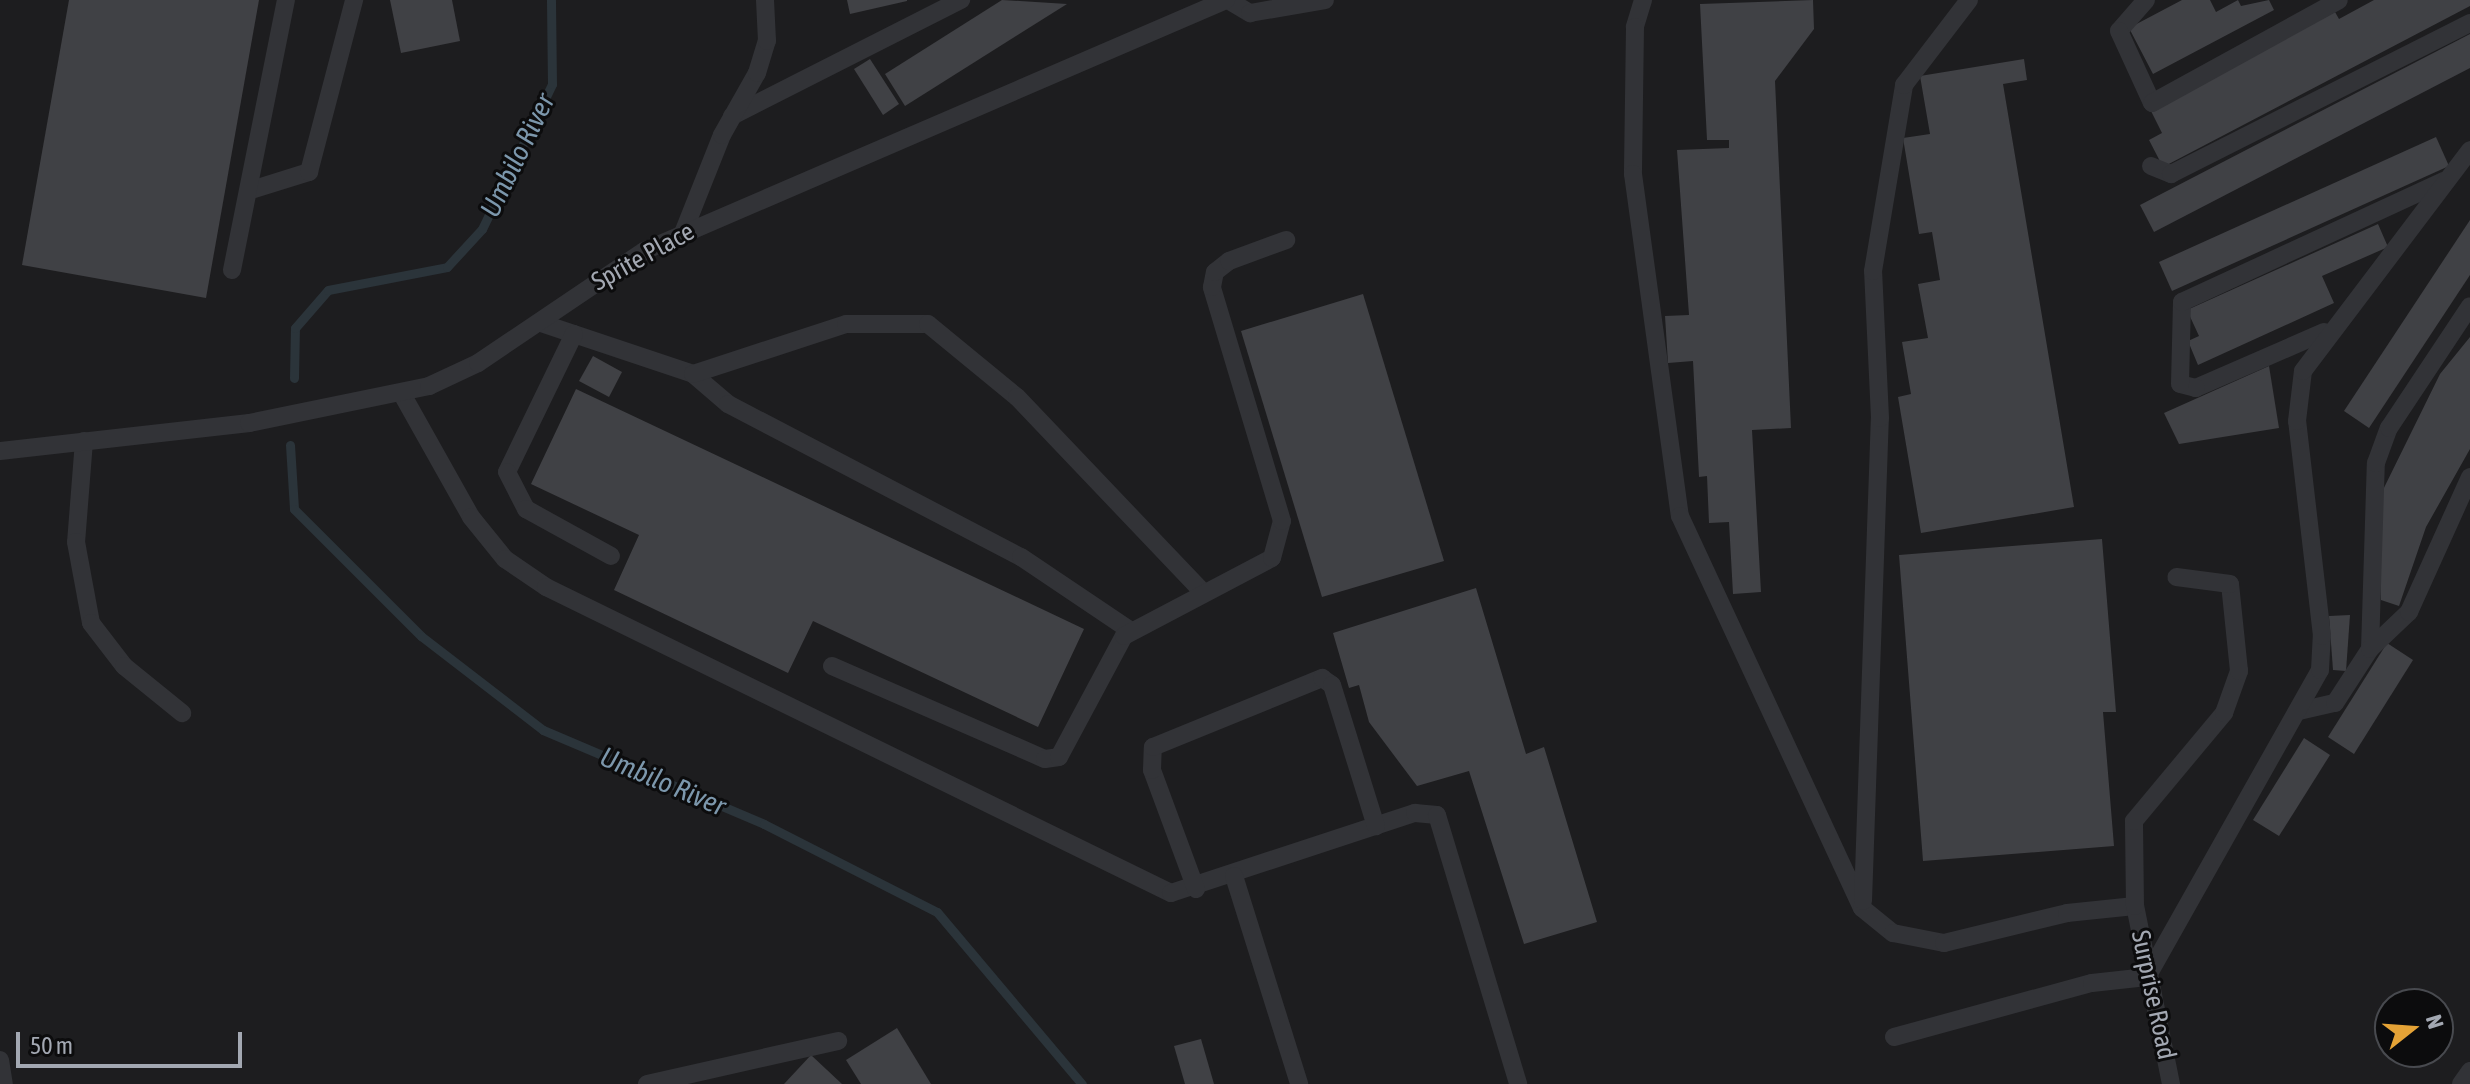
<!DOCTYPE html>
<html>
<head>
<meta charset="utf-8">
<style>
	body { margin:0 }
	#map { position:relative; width:2470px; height:1084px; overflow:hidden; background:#111112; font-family:"Asap Condensed",sans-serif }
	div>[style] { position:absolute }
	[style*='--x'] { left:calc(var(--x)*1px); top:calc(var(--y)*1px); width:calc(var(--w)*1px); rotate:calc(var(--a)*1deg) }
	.built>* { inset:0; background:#1d1d1f }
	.stream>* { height:9px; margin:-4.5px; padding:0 4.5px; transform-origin:4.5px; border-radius:4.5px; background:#2b343a }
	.building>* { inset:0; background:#404145 }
	.service>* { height:18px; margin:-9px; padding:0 9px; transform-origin:9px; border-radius:9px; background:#323337 }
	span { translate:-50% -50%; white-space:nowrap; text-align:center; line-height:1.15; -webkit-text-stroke:6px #0c0c0d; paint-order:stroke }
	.street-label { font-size:26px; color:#a3a8b2 }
	.water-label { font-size:28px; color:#7c97ac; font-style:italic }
	.north { position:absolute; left:2374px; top:988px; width:80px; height:80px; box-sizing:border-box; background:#0c0c0d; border:2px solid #484a4f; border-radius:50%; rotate:73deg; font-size:22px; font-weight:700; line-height:32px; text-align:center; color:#a3a8b2 }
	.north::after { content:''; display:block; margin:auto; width:28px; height:36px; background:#e5a336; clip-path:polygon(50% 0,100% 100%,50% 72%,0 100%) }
	.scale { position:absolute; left:16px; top:1032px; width:226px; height:36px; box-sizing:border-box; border:4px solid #a3a8b2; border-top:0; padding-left:10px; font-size:24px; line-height:28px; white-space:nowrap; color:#a3a8b2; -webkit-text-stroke:6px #0c0c0d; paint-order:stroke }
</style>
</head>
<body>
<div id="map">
	<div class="built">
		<i style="clip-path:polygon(evenodd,0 0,2470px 0,2470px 1084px,0 1084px,0 0,2390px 1004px,2438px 1004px,2438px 1052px,2390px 1052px,2390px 1004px)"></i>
	</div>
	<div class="stream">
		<i style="--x:294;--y:378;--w:50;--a:-88.9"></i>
		<i style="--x:295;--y:328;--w:50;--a:-49"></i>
		<i style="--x:328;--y:290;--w:121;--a:-10.9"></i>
		<i style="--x:447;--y:267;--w:52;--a:-47.4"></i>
		<i style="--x:482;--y:229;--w:161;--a:-64.2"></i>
		<i style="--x:552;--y:84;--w:84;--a:-90.7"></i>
		<i style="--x:290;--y:445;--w:64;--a:86.4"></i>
		<i style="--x:294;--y:509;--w:180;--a:45"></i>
		<i style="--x:421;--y:636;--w:154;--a:37.6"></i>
		<i style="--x:543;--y:730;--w:240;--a:23"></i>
		<i style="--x:764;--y:824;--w:194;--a:27"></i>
		<i style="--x:937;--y:912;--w:225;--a:49.9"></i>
	</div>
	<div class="building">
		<i style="clip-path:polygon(69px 0,259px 0,206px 298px,22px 265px)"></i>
		<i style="clip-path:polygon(390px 0,452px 0,460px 41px,401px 53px)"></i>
		<i style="clip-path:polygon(847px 0,907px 0,907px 1px,850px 14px)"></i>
		<i style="clip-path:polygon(1002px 0,1067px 4px,905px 106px,885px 74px)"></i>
		<i style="clip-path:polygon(1813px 0,1814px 29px,1775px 81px,1791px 428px,1752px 430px,1761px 592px,1733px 594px,1729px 522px,1709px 523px,1707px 476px,1699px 477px,1693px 361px,1668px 363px,1665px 316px,1689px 315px,1677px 150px,1729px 148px,1729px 140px,1707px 140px,1700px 4px)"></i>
		<i style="clip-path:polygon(2182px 0,2210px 0,2216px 12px,2238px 0,2241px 6px,2269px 0,2274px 10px,2153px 74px,2129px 28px)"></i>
		<i style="clip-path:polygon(2374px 0,2470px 0,2470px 6px,2163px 167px,2149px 140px,2162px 133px,2150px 109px,2335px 12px,2339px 19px)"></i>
		<i style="clip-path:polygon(2470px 34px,2470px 68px,2154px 232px,2140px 205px)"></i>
		<i style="clip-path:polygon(870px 59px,899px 104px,883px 115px,854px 69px)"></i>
		<i style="clip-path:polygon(2024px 59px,2027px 80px,2003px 84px,2074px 507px,1921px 533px,1898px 397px,1911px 394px,1902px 342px,1928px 338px,1918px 284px,1940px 280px,1932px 232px,1919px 234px,1903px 138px,1930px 134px,1920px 76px)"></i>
		<i style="clip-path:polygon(2436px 137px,2449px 166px,2172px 291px,2159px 262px)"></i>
		<i style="clip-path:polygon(2470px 220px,2470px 275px,2369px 428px,2344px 411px)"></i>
		<i style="clip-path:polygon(2378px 224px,2388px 247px,2322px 276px,2334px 303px,2198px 365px,2188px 341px,2199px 336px,2187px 310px)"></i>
		<i style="clip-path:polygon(1363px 294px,1444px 561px,1322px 597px,1241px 331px)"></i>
		<i style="clip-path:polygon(2470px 337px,2470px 449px,2426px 527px,2399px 606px,2381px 600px,2376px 504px,2440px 374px)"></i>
		<i style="clip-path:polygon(593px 356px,622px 372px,609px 397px,579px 381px)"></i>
		<i style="clip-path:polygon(2269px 366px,2279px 428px,2179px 444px,2164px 413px)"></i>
		<i style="clip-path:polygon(576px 389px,1084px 629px,1038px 727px,813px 621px,788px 673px,614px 590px,639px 535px,531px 484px)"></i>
		<i style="clip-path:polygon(2102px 539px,2116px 712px,2103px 712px,2114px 846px,1923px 861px,1899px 555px)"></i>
		<i style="clip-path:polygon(1476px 588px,1526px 754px,1544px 747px,1597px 922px,1524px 944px,1469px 771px,1417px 786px,1369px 722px,1359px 685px,1349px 688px,1333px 633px)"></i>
		<i style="clip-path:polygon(2350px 615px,2346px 671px,2333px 670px,2329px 616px)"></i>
		<i style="clip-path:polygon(2387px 643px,2413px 660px,2354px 754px,2328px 737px)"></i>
		<i style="clip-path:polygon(2304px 738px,2330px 755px,2279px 836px,2253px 820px)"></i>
		<i style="clip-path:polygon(897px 1028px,931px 1084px,861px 1084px,846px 1060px)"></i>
		<i style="clip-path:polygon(1201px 1039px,1214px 1084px,1185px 1084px,1174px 1046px)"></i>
		<i style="clip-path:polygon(811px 1055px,842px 1084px,784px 1084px)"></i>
	</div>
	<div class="service">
		<i style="--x:1228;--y:0;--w:26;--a:31"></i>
		<i style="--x:1250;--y:13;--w:76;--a:-9.8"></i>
		<i style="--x:1643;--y:0;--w:28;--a:107"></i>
		<i style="--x:1635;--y:27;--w:147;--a:90.8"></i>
		<i style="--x:1633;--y:174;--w:345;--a:82.2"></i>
		<i style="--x:1680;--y:516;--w:432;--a:65.1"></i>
		<i style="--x:1862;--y:908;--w:40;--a:39"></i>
		<i style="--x:1893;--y:933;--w:52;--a:11.1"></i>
		<i style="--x:1944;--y:943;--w:127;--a:-13.7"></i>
		<i style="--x:2067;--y:913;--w:68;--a:-5.9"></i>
		<i style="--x:2146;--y:0;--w:41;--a:131.1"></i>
		<i style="--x:2119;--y:31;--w:79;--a:65.4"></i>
		<i style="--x:2152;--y:103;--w:213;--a:-28.8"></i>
		<i style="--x:732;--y:116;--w:257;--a:-26.9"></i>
		<i style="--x:2151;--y:166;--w:22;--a:22"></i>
		<i style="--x:2171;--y:174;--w:335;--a:-26.8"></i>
		<i style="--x:251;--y:190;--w:61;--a:-17.2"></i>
		<i style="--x:309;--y:172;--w:178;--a:-75.3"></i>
		<i style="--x:683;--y:233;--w:105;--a:-68.3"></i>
		<i style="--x:722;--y:135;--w:71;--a:-60.6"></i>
		<i style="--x:757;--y:73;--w:34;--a:-73"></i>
		<i style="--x:767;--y:41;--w:41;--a:-92.8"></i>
		<i style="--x:232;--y:270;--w:275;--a:-78.7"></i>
		<i style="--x:541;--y:323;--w:160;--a:18.5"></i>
		<i style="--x:693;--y:374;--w:46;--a:40.6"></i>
		<i style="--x:728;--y:404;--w:331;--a:27.6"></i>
		<i style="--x:1021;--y:557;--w:133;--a:33.9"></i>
		<i style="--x:2324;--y:332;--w:140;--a:156.4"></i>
		<i style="--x:2196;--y:388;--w:16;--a:-166"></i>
		<i style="--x:2180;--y:384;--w:82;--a:-88.6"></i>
		<i style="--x:2182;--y:302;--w:289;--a:-24.8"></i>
		<i style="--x:574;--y:334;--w:153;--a:115.9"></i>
		<i style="--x:507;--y:472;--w:42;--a:62.8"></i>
		<i style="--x:526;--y:509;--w:97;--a:28.9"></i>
		<i style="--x:693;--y:374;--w:161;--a:-18.1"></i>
		<i style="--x:846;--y:324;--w:82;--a:0"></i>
		<i style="--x:928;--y:324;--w:115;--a:39.4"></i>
		<i style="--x:1017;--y:397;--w:269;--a:46.4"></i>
		<i style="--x:402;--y:394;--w:141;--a:60.7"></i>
		<i style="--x:471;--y:517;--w:54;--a:51"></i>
		<i style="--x:505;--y:559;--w:50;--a:34.3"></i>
		<i style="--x:546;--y:587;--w:696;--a:26.09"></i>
		<i style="--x:1171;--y:893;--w:257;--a:-18.2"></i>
		<i style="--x:1415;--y:813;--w:22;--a:5"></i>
		<i style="--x:1437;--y:815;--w:281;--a:73.2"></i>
		<i style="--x:84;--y:441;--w:101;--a:94.5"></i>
		<i style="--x:76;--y:542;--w:82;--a:79.5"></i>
		<i style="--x:91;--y:623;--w:54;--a:52.5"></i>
		<i style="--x:124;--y:666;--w:75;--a:39"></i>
		<i style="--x:0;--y:451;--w:251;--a:-6.4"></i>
		<i style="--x:249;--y:423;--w:184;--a:-11.6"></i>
		<i style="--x:429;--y:386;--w:54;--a:-25.1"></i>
		<i style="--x:478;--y:363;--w:200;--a:-34"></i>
		<i style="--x:644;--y:251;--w:634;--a:-23.33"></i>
		<i style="--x:2370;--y:649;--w:186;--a:-88.2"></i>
		<i style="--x:2376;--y:463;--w:37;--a:-70"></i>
		<i style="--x:2389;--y:428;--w:146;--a:-56.4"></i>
		<i style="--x:832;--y:666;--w:232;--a:23.6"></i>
		<i style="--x:1045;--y:759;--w:14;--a:-8"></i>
		<i style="--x:1059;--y:757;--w:137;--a:-61.8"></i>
		<i style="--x:1124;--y:636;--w:167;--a:-27.8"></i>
		<i style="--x:1272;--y:558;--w:38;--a:-75"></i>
		<i style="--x:1282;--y:521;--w:244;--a:-106.7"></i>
		<i style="--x:1212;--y:287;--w:15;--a:-79"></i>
		<i style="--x:1215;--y:272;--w:18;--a:-38"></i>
		<i style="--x:1229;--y:261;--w:61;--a:-20.2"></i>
		<i style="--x:2299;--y:711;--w:37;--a:-13"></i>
		<i style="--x:2335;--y:703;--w:64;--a:-57.1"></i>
		<i style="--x:2370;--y:649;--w:54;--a:-43.5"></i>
		<i style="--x:2409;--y:612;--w:148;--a:-65.7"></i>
		<i style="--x:1234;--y:876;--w:218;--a:72.6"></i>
		<i style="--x:1196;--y:889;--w:127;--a:-110.3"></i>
		<i style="--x:1152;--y:770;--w:23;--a:-88"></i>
		<i style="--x:1153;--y:747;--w:183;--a:-22.2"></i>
		<i style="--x:1322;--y:678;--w:12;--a:35"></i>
		<i style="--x:1332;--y:685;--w:148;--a:72.7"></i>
		<i style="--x:1863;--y:901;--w:483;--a:-88"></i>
		<i style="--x:1880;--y:418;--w:147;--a:-92.7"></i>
		<i style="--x:1873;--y:271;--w:189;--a:-80.5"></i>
		<i style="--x:1904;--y:85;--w:107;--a:-52.6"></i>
		<i style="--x:1894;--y:1037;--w:205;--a:-15.3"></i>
		<i style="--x:2092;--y:983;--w:55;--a:-6.2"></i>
		<i style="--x:2147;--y:977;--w:352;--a:-60.6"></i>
		<i style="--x:2320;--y:670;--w:34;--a:-87"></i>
		<i style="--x:2322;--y:636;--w:216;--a:-96.6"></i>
		<i style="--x:2297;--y:421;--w:50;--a:-83.2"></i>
		<i style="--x:2303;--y:371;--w:277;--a:-52.9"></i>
		<i style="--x:0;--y:1060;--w:24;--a:81"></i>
		<i style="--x:647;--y:1084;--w:196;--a:-12.7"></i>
		<i style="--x:2171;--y:1084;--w:182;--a:-101.4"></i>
		<i style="--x:2135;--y:906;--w:85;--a:-90.7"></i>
		<i style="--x:2134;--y:821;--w:141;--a:-50.2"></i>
		<i style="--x:2224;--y:713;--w:45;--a:-70.3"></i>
		<i style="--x:2239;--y:671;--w:87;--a:-95.9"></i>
		<i style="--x:2230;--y:584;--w:54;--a:-172.6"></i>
		<i style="--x:2461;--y:1084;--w:16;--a:-55"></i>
	</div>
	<div class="street-label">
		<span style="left:643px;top:257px;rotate:-29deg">Sprite Place</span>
		<span style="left:2153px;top:995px;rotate:78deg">Surprise Road</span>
	</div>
	<div class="water-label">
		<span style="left:517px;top:155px;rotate:-64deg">Umbilo River</span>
		<span style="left:663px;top:781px;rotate:23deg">Umbilo River</span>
	</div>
	<div class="north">N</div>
	<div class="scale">50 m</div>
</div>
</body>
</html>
